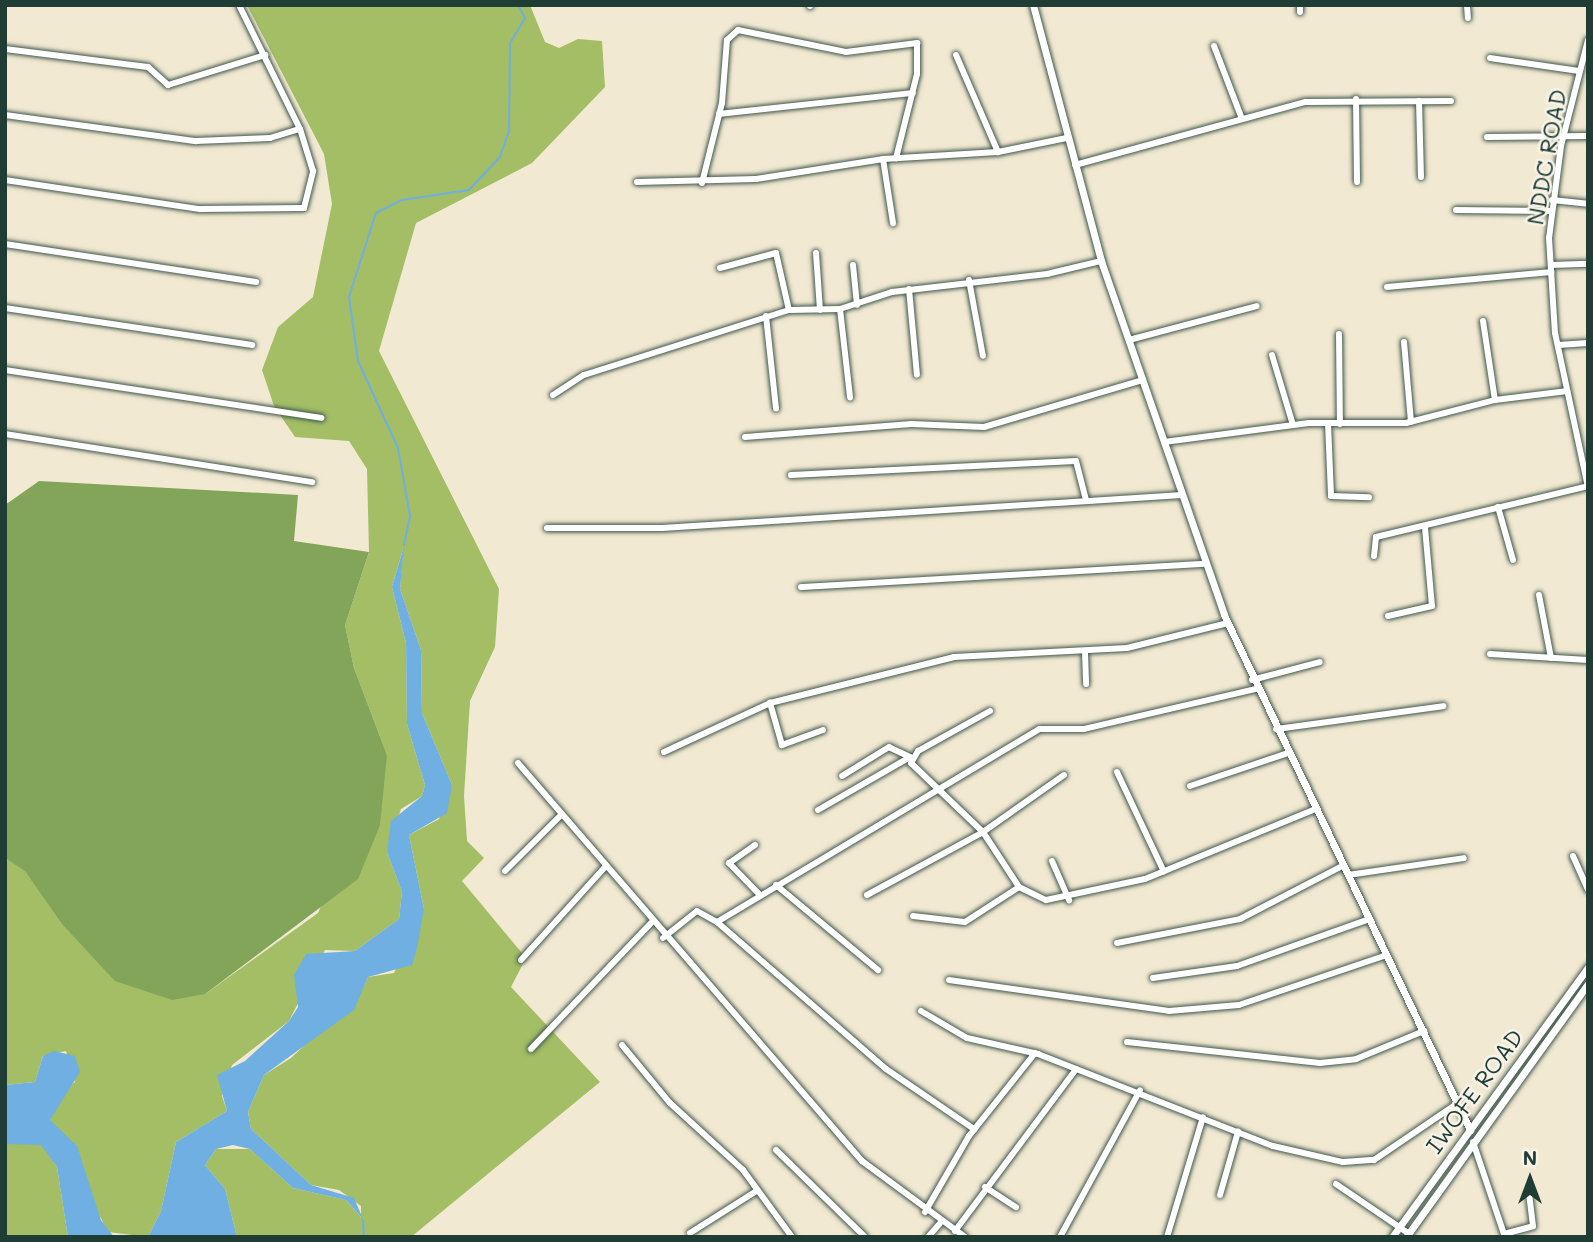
<!DOCTYPE html>
<html>
<head>
<meta charset="utf-8">
<style>
	body { margin:0 }
	#map { position:relative; width:1593px; height:1242px; overflow:hidden; background:#f2e9d2; font-family:Mali,sans-serif }
	div>[style] { position:absolute }
	[style*='--x'] { left:calc(var(--x)*1px); top:calc(var(--y)*1px); width:calc(var(--w)*1px); rotate:calc(var(--a)*1deg) }
	.green>* { inset:0; background:#a3be65 }
	.forest>* { inset:0; background:#82a55a }
	.water>* { inset:0; background:#6fafe2 }
	.stream>* { height:2px; margin:-1px; padding:0 1px; transform-origin:1px; border-radius:1px; background:#6fafe2 }
	.roads { filter:drop-shadow(0 0 2px #3f574c) drop-shadow(0 0 2px #3f574c) }
	.minor>* { height:6px; margin:-3px; padding:0 3px; transform-origin:3px; border-radius:3px; background:#fff }
	.tertiary>* { height:7px; margin:-3.5px; padding:0 3.5px; transform-origin:3.5px; border-radius:3.5px; background:#fff }
	span { translate:-50% -50%; white-space:nowrap; text-align:center; line-height:1.15; -webkit-text-stroke:5px #f7f3e8; paint-order:stroke }
	.street-label { font-size:23px; color:#1f3d34 }
	.frame { position:absolute; inset:0; border:7px solid #1f3d34; pointer-events:none }
	.north { position:absolute; left:1495px; top:1144px; width:70px; height:70px; -webkit-text-stroke:5px #f7f3e8; paint-order:stroke; rotate:0deg; font-size:19px; font-weight:700; line-height:28px; text-align:center; color:#1f3d34 }
	.north::after { content:''; display:block; margin:auto; width:24px; height:32px; background:#1f3d34; clip-path:polygon(50% 0,100% 100%,50% 72%,0 100%) }
</style>
</head>
<body>
<div id="map">
	<div class="green">
		<i style="clip-path:polygon(247px 5px,530px 5px,545px 42px,559px 48px,578px 39px,602px 41px,605px 87px,532px 163px,416px 223px,379px 351px,499px 589px,495px 647px,470px 701px,464px 796px,467px 841px,484px 858px,462px 881px,526px 958px,511px 987px,600px 1082px,411px 1237px,237px 1237px,225px 1189px,205px 1165px,216px 1149px,250px 1149px,293px 1188px,346px 1200px,361px 1217px,361px 1206px,339px 1190px,311px 1185px,251px 1129px,248px 1112px,264px 1075px,291px 1058px,361px 992px,368px 977px,394px 973px,424px 909px,409px 835px,439px 819px,452px 785px,422px 713px,421px 650px,400px 589px,403px 549px,392px 587px,406px 643px,407px 724px,425px 785px,422px 796px,401px 809px,387px 852px,402px 892px,399px 919px,355px 951px,325px 950px,289px 1021px,232px 1065px,222px 1096px,227px 1111px,176px 1142px,161px 1211px,148px 1237px,108px 1232px,50px 1120px,63px 1091px,75px 1082px,66px 1051px,43px 1056px,35px 1082px,5px 1085px,5px 858px,25px 870px,61px 923px,205px 994px,318px 913px,387px 755px,354px 668px,345px 625px,369px 552px,367px 469px,349px 441px,295px 437px,274px 406px,262px 370px,278px 327px,313px 297px,332px 204px,324px 154px)"></i>
		<i style="clip-path:polygon(31px 1141px,42px 1145px,57px 1167px,68px 1237px,5px 1237px,5px 1144px)"></i>
	</div>
	<div class="forest">
		<i style="clip-path:polygon(39px 481px,298px 495px,294px 541px,369px 552px,345px 625px,354px 668px,387px 755px,380px 825px,358px 879px,205px 994px,172px 1000px,115px 981px,61px 923px,25px 871px,5px 858px,5px 505px)"></i>
	</div>
	<div class="water">
		<i style="clip-path:polygon(404px 546px,400px 589px,421px 650px,422px 713px,452px 785px,447px 813px,409px 835px,424px 909px,417px 948px,412px 965px,368px 977px,354px 1010px,264px 1075px,248px 1112px,251px 1129px,311px 1185px,354px 1198px,363px 1219px,346px 1200px,293px 1188px,250px 1149px,233px 1145px,216px 1149px,205px 1165px,225px 1189px,237px 1237px,148px 1237px,161px 1211px,176px 1142px,227px 1111px,217px 1075px,245px 1061px,289px 1021px,298px 1007px,294px 975px,306px 954px,355px 951px,399px 919px,402px 892px,387px 852px,391px 821px,422px 796px,425px 785px,407px 724px,406px 643px,392px 587px)"></i>
		<i style="clip-path:polygon(54px 1051px,75px 1056px,80px 1072px,50px 1120px,77px 1146px,101px 1220px,114px 1237px,68px 1237px,57px 1167px,41px 1145px,5px 1144px,5px 1085px,35px 1082px,43px 1056px)"></i>
	</div>
	<div class="stream">
		<i style="--x:404;--y:545;--w:30;--a:-78"></i>
		<i style="--x:410;--y:516;--w:69;--a:-100"></i>
		<i style="--x:398;--y:448;--w:96;--a:-114.7"></i>
		<i style="--x:358;--y:361;--w:65;--a:-98"></i>
		<i style="--x:349;--y:297;--w:88;--a:-72.2"></i>
		<i style="--x:376;--y:213;--w:29;--a:-27"></i>
		<i style="--x:402;--y:200;--w:68;--a:-8.5"></i>
		<i style="--x:469;--y:190;--w:45;--a:-46.8"></i>
		<i style="--x:500;--y:157;--w:28;--a:-71"></i>
		<i style="--x:509;--y:131;--w:88;--a:-89.3"></i>
		<i style="--x:510;--y:43;--w:29;--a:-59"></i>
		<i style="--x:525;--y:18;--w:15;--a:-118"></i>
		<i style="--x:363;--y:1220;--w:17;--a:87"></i>
	</div>
	<div class="roads">
		<div class="minor">
			<i style="--x:1467;--y:5;--w:13;--a:86"></i>
			<i style="--x:810;--y:6;--w:1;--a:-90"></i>
			<i style="--x:1300;--y:12;--w:7;--a:-90"></i>
			<i style="--x:1588;--y:40;--w:109;--a:104.3"></i>
			<i style="--x:1561;--y:146;--w:93;--a:97.4"></i>
			<i style="--x:1549;--y:238;--w:95;--a:86.4"></i>
			<i style="--x:1555;--y:333;--w:157;--a:77.9"></i>
			<i style="--x:1214;--y:46;--w:78;--a:69"></i>
			<i style="--x:5;--y:49;--w:144;--a:7.2"></i>
			<i style="--x:148;--y:67;--w:27;--a:42"></i>
			<i style="--x:168;--y:85;--w:102;--a:-17.2"></i>
			<i style="--x:956;--y:55;--w:106;--a:66.6"></i>
			<i style="--x:1490;--y:58;--w:90;--a:8.3"></i>
			<i style="--x:1356;--y:99;--w:83;--a:89.3"></i>
			<i style="--x:1419;--y:101;--w:76;--a:88.5"></i>
			<i style="--x:719;--y:114;--w:195;--a:-6.2"></i>
			<i style="--x:5;--y:115;--w:193;--a:7.8"></i>
			<i style="--x:196;--y:141;--w:74;--a:-2.3"></i>
			<i style="--x:270;--y:138;--w:31;--a:-17"></i>
			<i style="--x:1487;--y:137;--w:101;--a:-0.6"></i>
			<i style="--x:883;--y:159;--w:65;--a:81.1"></i>
			<i style="--x:1075;--y:165;--w:239;--a:-15.3"></i>
			<i style="--x:1306;--y:102;--w:145;--a:-0.4"></i>
			<i style="--x:5;--y:180;--w:197;--a:8.5"></i>
			<i style="--x:200;--y:209;--w:104;--a:-0.6"></i>
			<i style="--x:304;--y:208;--w:38;--a:-76"></i>
			<i style="--x:313;--y:171;--w:44;--a:-107.2"></i>
			<i style="--x:300;--y:129;--w:138;--a:-116.2"></i>
			<i style="--x:637;--y:182;--w:119;--a:-1.4"></i>
			<i style="--x:756;--y:179;--w:129;--a:-8.9"></i>
			<i style="--x:883;--y:159;--w:115;--a:-3.5"></i>
			<i style="--x:998;--y:152;--w:70;--a:-11.5"></i>
			<i style="--x:702;--y:183;--w:82;--a:-76"></i>
			<i style="--x:722;--y:103;--w:63;--a:-85.5"></i>
			<i style="--x:727;--y:40;--w:15;--a:-42"></i>
			<i style="--x:738;--y:30;--w:110;--a:11.5"></i>
			<i style="--x:846;--y:52;--w:72;--a:-7.2"></i>
			<i style="--x:917;--y:43;--w:31;--a:90"></i>
			<i style="--x:917;--y:74;--w:87;--a:104"></i>
			<i style="--x:1552;--y:200;--w:36;--a:6"></i>
			<i style="--x:1456;--y:210;--w:95;--a:0.6"></i>
			<i style="--x:5;--y:244;--w:254;--a:8.6"></i>
			<i style="--x:816;--y:253;--w:57;--a:86"></i>
			<i style="--x:853;--y:265;--w:40;--a:84.3"></i>
			<i style="--x:1551;--y:265;--w:37;--a:-2"></i>
			<i style="--x:720;--y:268;--w:58;--a:-15"></i>
			<i style="--x:776;--y:253;--w:58;--a:77.2"></i>
			<i style="--x:969;--y:280;--w:77;--a:79.6"></i>
			<i style="--x:1387;--y:287;--w:165;--a:-5.2"></i>
			<i style="--x:909;--y:289;--w:86;--a:84.7"></i>
			<i style="--x:5;--y:308;--w:250;--a:8.5"></i>
			<i style="--x:840;--y:309;--w:89;--a:83.5"></i>
			<i style="--x:766;--y:316;--w:93;--a:83.8"></i>
			<i style="--x:1483;--y:321;--w:80;--a:81.4"></i>
			<i style="--x:1339;--y:334;--w:90;--a:89.4"></i>
			<i style="--x:1129;--y:340;--w:132;--a:-14.9"></i>
			<i style="--x:1404;--y:342;--w:80;--a:85"></i>
			<i style="--x:1558;--y:345;--w:30;--a:-4"></i>
			<i style="--x:1272;--y:355;--w:73;--a:73.3"></i>
			<i style="--x:5;--y:370;--w:320;--a:8.6"></i>
			<i style="--x:553;--y:395;--w:37;--a:-33"></i>
			<i style="--x:584;--y:375;--w:215;--a:-17.6"></i>
			<i style="--x:789;--y:310;--w:51;--a:-1.1"></i>
			<i style="--x:840;--y:309;--w:55;--a:-18.1"></i>
			<i style="--x:892;--y:292;--w:156;--a:-6.6"></i>
			<i style="--x:1047;--y:274;--w:56;--a:-13.5"></i>
			<i style="--x:1328;--y:423;--w:73;--a:87.6"></i>
			<i style="--x:1331;--y:496;--w:38;--a:2"></i>
			<i style="--x:5;--y:434;--w:311;--a:8.9"></i>
			<i style="--x:745;--y:437;--w:167;--a:-4.5"></i>
			<i style="--x:911;--y:424;--w:73;--a:2.4"></i>
			<i style="--x:984;--y:427;--w:166;--a:-16.5"></i>
			<i style="--x:1164;--y:442;--w:146;--a:-7.5"></i>
			<i style="--x:1309;--y:423;--w:97;--a:0"></i>
			<i style="--x:1406;--y:423;--w:92;--a:-14.5"></i>
			<i style="--x:1495;--y:400;--w:73;--a:-7.1"></i>
			<i style="--x:791;--y:475;--w:285;--a:-2.8"></i>
			<i style="--x:1076;--y:461;--w:40;--a:75.6"></i>
			<i style="--x:1498;--y:507;--w:55;--a:74.2"></i>
			<i style="--x:547;--y:528;--w:115;--a:0"></i>
			<i style="--x:662;--y:528;--w:521;--a:-3.63"></i>
			<i style="--x:1374;--y:556;--w:19;--a:-84"></i>
			<i style="--x:1376;--y:537;--w:218;--a:-13.5"></i>
			<i style="--x:801;--y:587;--w:406;--a:-3.3"></i>
			<i style="--x:1539;--y:595;--w:64;--a:79.2"></i>
			<i style="--x:1388;--y:616;--w:45;--a:-12.8"></i>
			<i style="--x:1432;--y:606;--w:79;--a:-95.1"></i>
			<i style="--x:1085;--y:652;--w:32;--a:88"></i>
			<i style="--x:1490;--y:654;--w:98;--a:3.5"></i>
			<i style="--x:1252;--y:680;--w:70;--a:-14.8"></i>
			<i style="--x:990;--y:711;--w:82;--a:150.9"></i>
			<i style="--x:918;--y:751;--w:14;--a:120"></i>
			<i style="--x:911;--y:763;--w:100;--a:43.8"></i>
			<i style="--x:983;--y:832;--w:66;--a:56.8"></i>
			<i style="--x:1019;--y:887;--w:30;--a:26"></i>
			<i style="--x:1046;--y:900;--w:101;--a:-12"></i>
			<i style="--x:1145;--y:879;--w:185;--a:-22.3"></i>
			<i style="--x:1276;--y:729;--w:169;--a:-7.8"></i>
			<i style="--x:823;--y:730;--w:44;--a:159.9"></i>
			<i style="--x:782;--y:745;--w:44;--a:-105.9"></i>
			<i style="--x:770;--y:703;--w:190;--a:-14"></i>
			<i style="--x:954;--y:657;--w:173;--a:-3"></i>
			<i style="--x:1127;--y:648;--w:104;--a:-13.9"></i>
			<i style="--x:664;--y:752;--w:117;--a:-24.8"></i>
			<i style="--x:518;--y:763;--w:526;--a:49.16"></i>
			<i style="--x:862;--y:1161;--w:128;--a:36.4"></i>
			<i style="--x:1117;--y:772;--w:110;--a:64.8"></i>
			<i style="--x:1190;--y:786;--w:103;--a:-18.6"></i>
			<i style="--x:818;--y:810;--w:106;--a:-29.9"></i>
			<i style="--x:910;--y:757;--w:23;--a:-155"></i>
			<i style="--x:889;--y:747;--w:55;--a:148.3"></i>
			<i style="--x:755;--y:845;--w:32;--a:145"></i>
			<i style="--x:729;--y:863;--w:45;--a:45.9"></i>
			<i style="--x:1573;--y:856;--w:37;--a:66"></i>
			<i style="--x:1052;--y:861;--w:43;--a:66.4"></i>
			<i style="--x:505;--y:871;--w:78;--a:-45"></i>
			<i style="--x:1348;--y:875;--w:117;--a:-8.3"></i>
			<i style="--x:776;--y:885;--w:133;--a:39.8"></i>
			<i style="--x:867;--y:895;--w:132;--a:-28.5"></i>
			<i style="--x:983;--y:832;--w:99;--a:-35.1"></i>
			<i style="--x:913;--y:916;--w:52;--a:6.6"></i>
			<i style="--x:965;--y:922;--w:64;--a:-32.9"></i>
			<i style="--x:717;--y:922;--w:224;--a:41"></i>
			<i style="--x:886;--y:1069;--w:107;--a:34.3"></i>
			<i style="--x:663;--y:938;--w:43;--a:-38.5"></i>
			<i style="--x:697;--y:911;--w:23;--a:29"></i>
			<i style="--x:717;--y:922;--w:376;--a:-30.9"></i>
			<i style="--x:1040;--y:729;--w:44;--a:0"></i>
			<i style="--x:1084;--y:729;--w:177;--a:-13.1"></i>
			<i style="--x:1117;--y:943;--w:125;--a:-11"></i>
			<i style="--x:1240;--y:919;--w:117;--a:-27.4"></i>
			<i style="--x:521;--y:960;--w:127;--a:-47.9"></i>
			<i style="--x:1153;--y:978;--w:85;--a:-8.1"></i>
			<i style="--x:1237;--y:966;--w:141;--a:-19.5"></i>
			<i style="--x:949;--y:980;--w:222;--a:8"></i>
			<i style="--x:1169;--y:1011;--w:70;--a:-4.9"></i>
			<i style="--x:1239;--y:1005;--w:156;--a:-18.7"></i>
			<i style="--x:921;--y:1011;--w:53;--a:30.4"></i>
			<i style="--x:967;--y:1038;--w:73;--a:12.7"></i>
			<i style="--x:1038;--y:1054;--w:252;--a:21.4"></i>
			<i style="--x:1273;--y:1146;--w:72;--a:12.9"></i>
			<i style="--x:1343;--y:1162;--w:31;--a:-4"></i>
			<i style="--x:1374;--y:1160;--w:102;--a:-34.2"></i>
			<i style="--x:1127;--y:1042;--w:194;--a:6.2"></i>
			<i style="--x:1320;--y:1063;--w:36;--a:-6"></i>
			<i style="--x:1356;--y:1059;--w:74;--a:-22.4"></i>
			<i style="--x:622;--y:1045;--w:75;--a:50.4"></i>
			<i style="--x:670;--y:1103;--w:99;--a:42.5"></i>
			<i style="--x:743;--y:1170;--w:83;--a:53.8"></i>
			<i style="--x:531;--y:1049;--w:174;--a:-46.4"></i>
			<i style="--x:1473;--y:1142;--w:100;--a:71.4"></i>
			<i style="--x:776;--y:1150;--w:124;--a:44.3"></i>
			<i style="--x:1336;--y:1184;--w:87;--a:34.2"></i>
			<i style="--x:985;--y:1187;--w:37;--a:33"></i>
			<i style="--x:1220;--y:1195;--w:66;--a:-74.1"></i>
			<i style="--x:925;--y:1212;--w:88;--a:-59.9"></i>
			<i style="--x:969;--y:1136;--w:106;--a:-51.5"></i>
			<i style="--x:955;--y:1231;--w:202;--a:-53.2"></i>
			<i style="--x:690;--y:1233;--w:80;--a:-32.3"></i>
			<i style="--x:1504;--y:1234;--w:30;--a:-15"></i>
			<i style="--x:1533;--y:1226;--w:31;--a:-97"></i>
			<i style="--x:928;--y:1237;--w:18;--a:-49"></i>
			<i style="--x:1060;--y:1237;--w:167;--a:-61.4"></i>
			<i style="--x:1167;--y:1237;--w:125;--a:-73.3"></i>
		</div>
		<div class="tertiary">
			<i style="--x:1033;--y:5;--w:265;--a:75.1"></i>
			<i style="--x:1101;--y:261;--w:375;--a:70.8"></i>
			<i style="--x:1224;--y:615;--w:571;--a:64.47"></i>
			<i style="--x:1392;--y:1237;--w:334;--a:-54"></i>
			<i style="--x:1406;--y:1237;--w:312;--a:-54.3"></i>
		</div>
	</div>
	<div class="street-label">
		<span style="left:1546px;top:157px;rotate:-80deg">NDDC ROAD</span>
		<span style="left:1474px;top:1091px;rotate:-54deg">IWOFE ROAD</span>
	</div>
	<div class="frame"></div>
	<div class="north">N</div>
</div>
</body>
</html>
